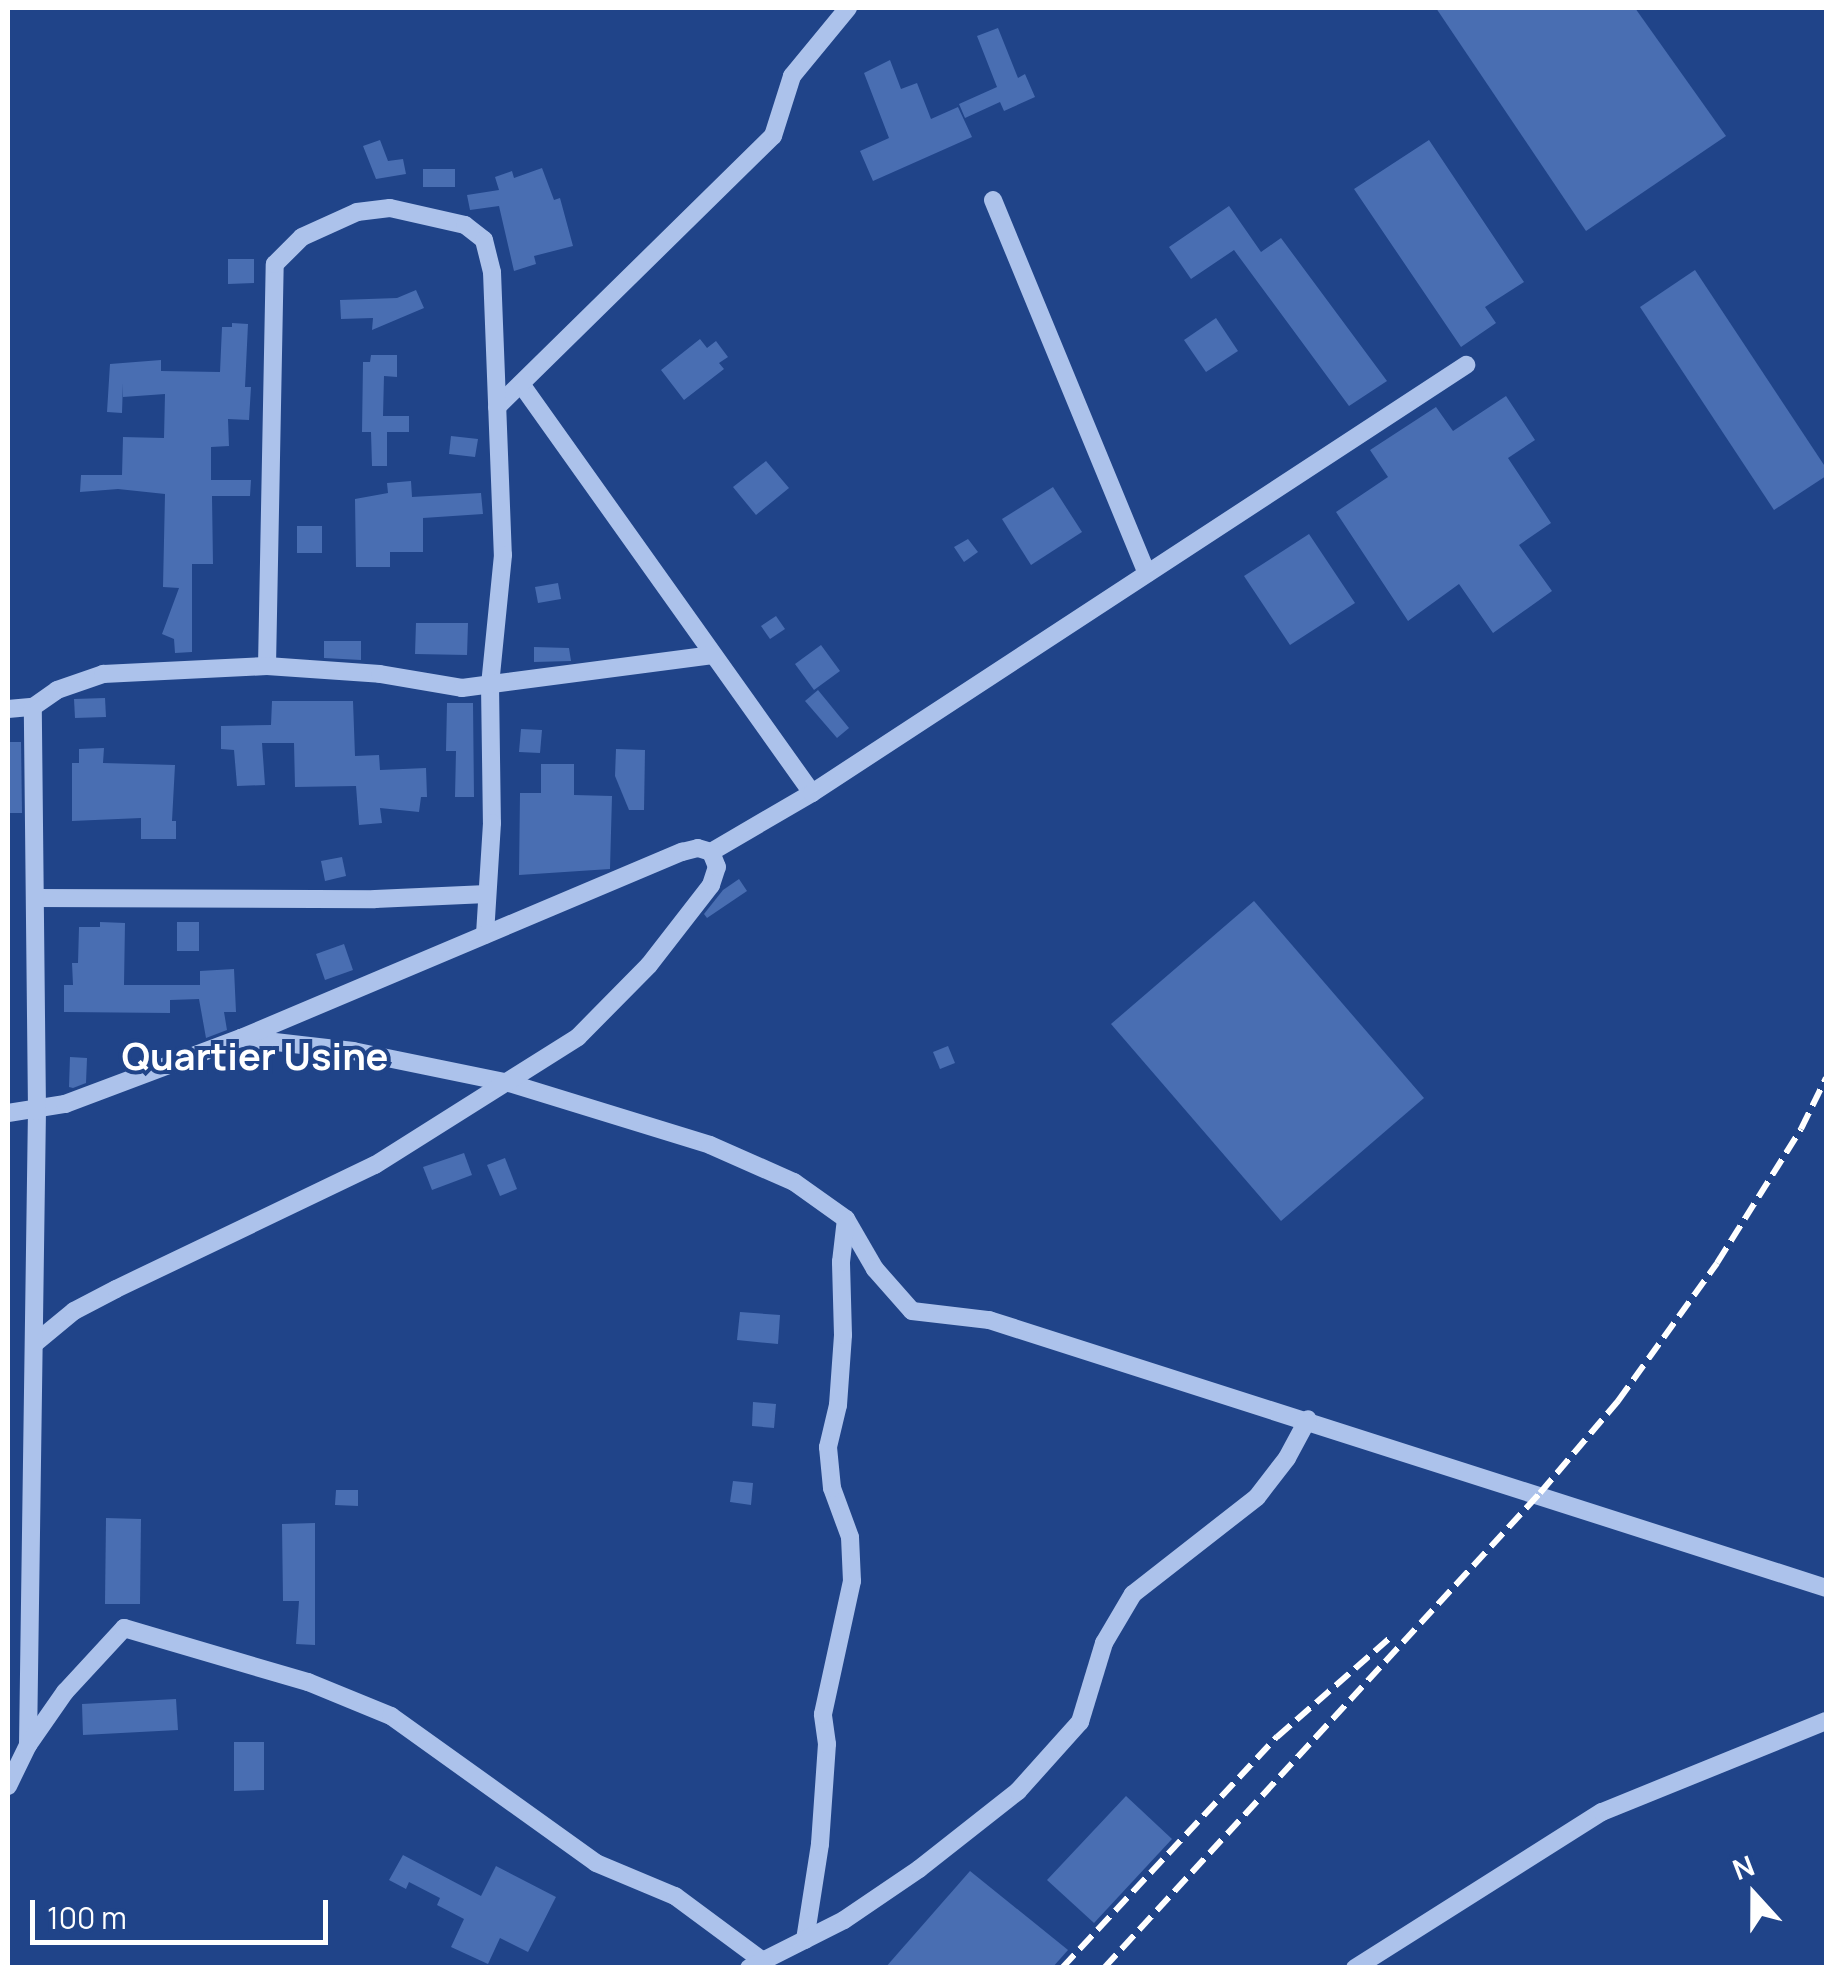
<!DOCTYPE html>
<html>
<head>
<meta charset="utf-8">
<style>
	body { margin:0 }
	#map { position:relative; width:1834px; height:1975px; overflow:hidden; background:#204489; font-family:Manrope,sans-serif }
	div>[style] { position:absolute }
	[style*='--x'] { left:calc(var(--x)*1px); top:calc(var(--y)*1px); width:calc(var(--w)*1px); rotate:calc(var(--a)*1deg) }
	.building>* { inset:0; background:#496eb2 }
	.minor>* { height:18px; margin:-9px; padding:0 9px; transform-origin:9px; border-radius:9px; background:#acc2eb }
	.rail>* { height:6px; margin-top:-3px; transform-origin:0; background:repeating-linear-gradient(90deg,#fff 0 18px,transparent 0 26px) }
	span { translate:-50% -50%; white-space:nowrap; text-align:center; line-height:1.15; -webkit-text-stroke:8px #204489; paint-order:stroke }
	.neighbourhood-label { font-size:38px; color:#fff; font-weight:700 }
	.frame { position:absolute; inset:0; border:10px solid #fff; pointer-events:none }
	.north { position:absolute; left:1704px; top:1845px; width:100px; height:100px; -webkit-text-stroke:8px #204489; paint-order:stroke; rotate:339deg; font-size:28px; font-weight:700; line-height:40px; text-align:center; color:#fff }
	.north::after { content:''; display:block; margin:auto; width:35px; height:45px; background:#fff; clip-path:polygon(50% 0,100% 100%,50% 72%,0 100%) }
	.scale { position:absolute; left:30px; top:1900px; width:298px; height:45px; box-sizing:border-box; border:5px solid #fff; border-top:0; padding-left:12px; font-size:30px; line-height:35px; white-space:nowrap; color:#fff; -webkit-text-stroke:8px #204489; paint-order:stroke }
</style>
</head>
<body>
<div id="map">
	<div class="building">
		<i style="clip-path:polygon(1436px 8px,1635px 8px,1726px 136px,1586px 231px)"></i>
		<i style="clip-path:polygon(998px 28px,1018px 78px,1025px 74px,1035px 97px,1004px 111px,1000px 102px,965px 118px,959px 104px,997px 87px,977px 36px)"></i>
		<i style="clip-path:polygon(890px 60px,901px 89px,917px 83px,931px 119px,958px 107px,972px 137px,873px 181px,860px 151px,889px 138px,864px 73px)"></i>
		<i style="clip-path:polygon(380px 140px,388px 161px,403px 159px,406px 174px,376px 179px,363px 146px)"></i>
		<i style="clip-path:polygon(1429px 140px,1524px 282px,1485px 307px,1496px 323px,1461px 347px,1354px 189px)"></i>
		<i style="clip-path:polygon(542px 168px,554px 200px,560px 198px,573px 246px,534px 256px,536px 264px,514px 271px,499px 206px,470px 210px,467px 195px,499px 190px,495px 177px,512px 171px,514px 178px)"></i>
		<i style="clip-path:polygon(423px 169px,455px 169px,455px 187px,423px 187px)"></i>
		<i style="clip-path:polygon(1229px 206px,1261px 252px,1281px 238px,1387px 381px,1349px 406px,1234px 250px,1191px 279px,1169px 247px)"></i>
		<i style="clip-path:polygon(228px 259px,254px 259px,254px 283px,228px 284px)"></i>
		<i style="clip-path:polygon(1695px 270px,1826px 468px,1826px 476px,1774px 510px,1640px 307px)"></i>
		<i style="clip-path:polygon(416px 290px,424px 308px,372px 330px,373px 318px,341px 319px,340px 300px,397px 298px)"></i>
		<i style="clip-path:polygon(1216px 318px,1238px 351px,1206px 372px,1184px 340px)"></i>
		<i style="clip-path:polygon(232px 323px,248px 324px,245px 387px,251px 387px,249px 420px,228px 419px,229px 446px,211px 447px,211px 480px,251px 480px,250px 496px,212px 496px,213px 564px,192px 564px,192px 652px,175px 653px,174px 639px,162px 634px,179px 588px,163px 587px,165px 494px,118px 489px,80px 492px,81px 475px,122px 475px,123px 437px,164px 438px,165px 394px,123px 397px,123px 383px,122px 413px,107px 412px,110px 364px,161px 360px,161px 371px,220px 372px,222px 327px,232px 327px)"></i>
		<i style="clip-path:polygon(700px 339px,707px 348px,716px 341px,728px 357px,719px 363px,724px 369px,684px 400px,661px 370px)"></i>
		<i style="clip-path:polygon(371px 355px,397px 355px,397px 377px,384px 376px,383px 416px,409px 416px,409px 432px,387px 432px,387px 466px,372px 466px,371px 432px,362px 432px,363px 362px,370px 362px)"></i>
		<i style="clip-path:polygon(1506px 396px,1535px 440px,1508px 458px,1551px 523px,1519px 545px,1552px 591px,1493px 633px,1459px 584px,1408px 621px,1336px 512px,1388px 477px,1370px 450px,1436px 407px,1453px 431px)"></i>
		<i style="clip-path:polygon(451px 436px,478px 439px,475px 457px,449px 454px)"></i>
		<i style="clip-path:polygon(766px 461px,789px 488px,756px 515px,733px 487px)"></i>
		<i style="clip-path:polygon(411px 481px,412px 497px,481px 493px,483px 514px,423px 518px,423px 552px,390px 552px,390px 567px,356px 567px,355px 499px,388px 493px,387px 483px)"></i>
		<i style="clip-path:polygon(1053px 487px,1082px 532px,1031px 565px,1002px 519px)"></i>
		<i style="clip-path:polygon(297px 526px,322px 526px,322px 553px,297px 553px)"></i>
		<i style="clip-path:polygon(1309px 534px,1355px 603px,1290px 645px,1244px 576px)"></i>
		<i style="clip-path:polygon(968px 539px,978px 552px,964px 562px,954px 547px)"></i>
		<i style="clip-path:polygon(558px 583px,561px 599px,538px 603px,535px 587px)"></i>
		<i style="clip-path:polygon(776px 616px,785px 629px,770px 639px,761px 626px)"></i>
		<i style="clip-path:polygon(416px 623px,468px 623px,467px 655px,415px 654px)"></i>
		<i style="clip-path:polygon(324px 641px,361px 641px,361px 660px,324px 658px)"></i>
		<i style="clip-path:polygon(821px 645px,840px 671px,814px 690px,795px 664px)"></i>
		<i style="clip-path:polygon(534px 647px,569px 648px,571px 661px,534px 662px)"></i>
		<i style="clip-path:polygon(818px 690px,849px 728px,837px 738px,805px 701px)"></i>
		<i style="clip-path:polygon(105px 698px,106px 717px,75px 718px,74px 699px)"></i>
		<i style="clip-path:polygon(272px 701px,353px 701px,355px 756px,379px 755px,380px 770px,426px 768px,427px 797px,421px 797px,419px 812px,380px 808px,382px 823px,359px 825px,356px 786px,295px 787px,294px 743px,262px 743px,265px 785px,237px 786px,234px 750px,221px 749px,221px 726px,271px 725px)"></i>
		<i style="clip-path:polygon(447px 703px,473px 703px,474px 797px,455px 797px,456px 751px,446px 751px)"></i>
		<i style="clip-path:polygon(521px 729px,542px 730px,540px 753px,519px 752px)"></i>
		<i style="clip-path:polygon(8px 742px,21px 742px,22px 813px,8px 813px)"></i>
		<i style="clip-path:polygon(104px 748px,103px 763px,175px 765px,172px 821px,176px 821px,176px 839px,141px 839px,141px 818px,72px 821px,72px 763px,79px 763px,79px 749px)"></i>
		<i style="clip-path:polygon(616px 749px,645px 750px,644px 810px,629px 810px,615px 776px)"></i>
		<i style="clip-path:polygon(541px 764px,574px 764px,574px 795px,612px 796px,610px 869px,519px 875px,520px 793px,541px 793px)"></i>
		<i style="clip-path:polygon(342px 857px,346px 876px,325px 881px,321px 861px)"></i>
		<i style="clip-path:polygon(739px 879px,747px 891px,707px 918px,704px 914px,723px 890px)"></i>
		<i style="clip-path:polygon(1254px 901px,1424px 1098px,1281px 1221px,1111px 1024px)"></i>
		<i style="clip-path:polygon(100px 922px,125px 923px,124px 985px,200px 985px,200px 971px,234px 969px,236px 1012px,224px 1012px,227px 1030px,206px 1038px,199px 999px,170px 1000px,170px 1013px,64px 1012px,64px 985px,73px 985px,72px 963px,78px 963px,79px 927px,100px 927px)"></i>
		<i style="clip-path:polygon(177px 922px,199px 922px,199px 951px,177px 951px)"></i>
		<i style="clip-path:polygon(344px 944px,353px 970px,325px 980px,316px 954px)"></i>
		<i style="clip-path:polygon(948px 1046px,955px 1063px,940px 1069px,933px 1052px)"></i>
		<i style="clip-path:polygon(70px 1057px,87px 1058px,86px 1083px,73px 1088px,69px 1087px)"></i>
		<i style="clip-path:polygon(464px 1153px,472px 1175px,432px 1190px,423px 1167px)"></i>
		<i style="clip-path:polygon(505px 1158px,517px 1189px,500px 1196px,487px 1165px)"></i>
		<i style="clip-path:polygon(740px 1312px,780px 1315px,778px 1344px,737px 1340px)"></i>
		<i style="clip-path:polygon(753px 1402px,776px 1404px,774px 1428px,752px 1426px)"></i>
		<i style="clip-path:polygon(733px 1481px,753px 1483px,751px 1505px,730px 1502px)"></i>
		<i style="clip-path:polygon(336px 1490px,358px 1490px,358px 1506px,335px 1505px)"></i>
		<i style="clip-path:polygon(106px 1518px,141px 1519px,140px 1604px,105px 1604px)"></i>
		<i style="clip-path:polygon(315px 1523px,315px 1645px,296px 1644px,299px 1601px,283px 1601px,282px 1524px)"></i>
		<i style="clip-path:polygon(176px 1699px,178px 1730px,83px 1735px,82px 1704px)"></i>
		<i style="clip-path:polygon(234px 1742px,264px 1742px,264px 1790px,234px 1791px)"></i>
		<i style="clip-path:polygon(1126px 1796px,1172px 1839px,1094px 1923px,1047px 1880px)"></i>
		<i style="clip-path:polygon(403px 1855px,481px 1896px,496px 1866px,556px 1897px,528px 1952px,500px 1938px,488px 1964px,451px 1947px,464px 1919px,437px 1905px,440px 1898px,409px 1882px,406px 1889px,389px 1880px)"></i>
		<i style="clip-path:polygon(970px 1871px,1068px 1950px,1052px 1968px,885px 1968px)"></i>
	</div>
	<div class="minor">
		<i style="--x:993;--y:200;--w:404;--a:67.6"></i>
		<i style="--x:521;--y:384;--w:502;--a:54.57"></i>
		<i style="--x:497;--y:407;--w:387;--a:-44.5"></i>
		<i style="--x:773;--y:136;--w:63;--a:-72.4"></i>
		<i style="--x:792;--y:76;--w:88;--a:-50.5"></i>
		<i style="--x:267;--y:666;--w:402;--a:-88.9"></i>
		<i style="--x:275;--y:264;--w:38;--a:-45"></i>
		<i style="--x:302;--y:237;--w:60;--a:-24.4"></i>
		<i style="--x:357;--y:212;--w:33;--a:-7"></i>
		<i style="--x:390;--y:208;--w:77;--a:12.8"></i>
		<i style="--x:465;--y:225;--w:24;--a:38"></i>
		<i style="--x:484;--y:240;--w:33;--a:76"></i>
		<i style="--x:492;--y:272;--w:283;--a:87.8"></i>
		<i style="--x:503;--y:555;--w:131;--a:95.7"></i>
		<i style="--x:490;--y:685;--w:138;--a:89.2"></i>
		<i style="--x:492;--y:823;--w:112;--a:93.6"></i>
		<i style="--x:8;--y:709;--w:25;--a:-5"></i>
		<i style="--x:33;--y:707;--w:29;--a:-35"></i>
		<i style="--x:57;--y:690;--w:49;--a:-19.2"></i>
		<i style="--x:103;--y:674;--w:164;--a:-2.8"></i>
		<i style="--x:267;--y:666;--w:113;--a:4"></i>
		<i style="--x:380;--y:674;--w:83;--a:9.7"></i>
		<i style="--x:462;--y:688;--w:253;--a:-7.5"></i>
		<i style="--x:35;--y:898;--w:340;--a:0.2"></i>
		<i style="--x:375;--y:899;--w:112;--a:-2.6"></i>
		<i style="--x:241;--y:1038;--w:113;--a:6.6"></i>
		<i style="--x:353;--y:1051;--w:159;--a:11.6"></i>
		<i style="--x:509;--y:1083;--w:210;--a:17.1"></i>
		<i style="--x:710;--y:1145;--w:92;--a:23.8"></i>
		<i style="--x:794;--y:1182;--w:64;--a:35.4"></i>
		<i style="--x:846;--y:1219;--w:58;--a:59.9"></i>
		<i style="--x:875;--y:1269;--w:56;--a:48.6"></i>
		<i style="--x:912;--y:1311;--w:78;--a:6.7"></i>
		<i style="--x:989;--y:1320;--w:879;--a:17.75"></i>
		<i style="--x:8;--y:1113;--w:58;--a:-9"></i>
		<i style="--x:65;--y:1104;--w:188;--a:-20.6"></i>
		<i style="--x:241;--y:1038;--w:479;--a:-22.9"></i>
		<i style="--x:682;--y:852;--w:16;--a:-14"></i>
		<i style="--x:698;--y:848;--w:14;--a:17"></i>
		<i style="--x:711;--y:852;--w:117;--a:-30.3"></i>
		<i style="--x:812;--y:793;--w:782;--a:-33.2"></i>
		<i style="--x:34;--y:1344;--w:52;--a:-39.5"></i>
		<i style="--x:74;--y:1311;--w:47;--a:-27.6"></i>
		<i style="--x:116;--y:1289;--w:287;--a:-25.6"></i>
		<i style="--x:375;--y:1165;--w:240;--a:-32.2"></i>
		<i style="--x:578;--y:1037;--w:101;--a:-45.4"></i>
		<i style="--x:649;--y:965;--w:101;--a:-52.2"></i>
		<i style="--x:711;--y:885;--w:19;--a:-72"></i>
		<i style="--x:717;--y:867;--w:16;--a:-112"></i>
		<i style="--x:28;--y:1745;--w:634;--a:-89.19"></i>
		<i style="--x:37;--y:1111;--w:404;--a:-90.6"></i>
		<i style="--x:8;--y:1786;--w:46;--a:-64"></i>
		<i style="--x:28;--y:1745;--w:65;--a:-55.1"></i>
		<i style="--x:65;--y:1692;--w:87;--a:-47.3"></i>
		<i style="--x:124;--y:1628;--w:192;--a:16.4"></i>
		<i style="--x:308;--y:1682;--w:90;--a:22.3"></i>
		<i style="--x:391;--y:1716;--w:252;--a:35.6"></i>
		<i style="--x:596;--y:1863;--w:86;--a:22.7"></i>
		<i style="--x:675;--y:1896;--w:106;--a:36.5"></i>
		<i style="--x:805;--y:1940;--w:97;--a:-81.1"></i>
		<i style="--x:820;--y:1844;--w:100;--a:-86"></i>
		<i style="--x:827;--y:1744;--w:30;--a:-98"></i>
		<i style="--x:823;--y:1714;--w:136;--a:-77.7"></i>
		<i style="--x:852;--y:1581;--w:44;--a:-92.6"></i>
		<i style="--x:850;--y:1537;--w:52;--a:-110.2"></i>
		<i style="--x:832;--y:1488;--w:41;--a:-95.6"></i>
		<i style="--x:828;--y:1447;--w:43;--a:-76.6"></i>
		<i style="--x:838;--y:1405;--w:70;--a:-85.9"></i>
		<i style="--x:843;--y:1335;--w:73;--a:-91.6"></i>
		<i style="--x:841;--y:1262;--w:43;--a:-83.4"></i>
		<i style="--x:749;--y:1968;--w:106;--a:-26.8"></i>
		<i style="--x:844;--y:1920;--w:91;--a:-34.2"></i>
		<i style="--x:919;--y:1869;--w:126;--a:-38.2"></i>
		<i style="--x:1018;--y:1791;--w:93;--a:-48.1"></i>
		<i style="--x:1080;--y:1722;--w:83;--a:-73.1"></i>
		<i style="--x:1104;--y:1643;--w:57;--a:-59.4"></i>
		<i style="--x:1133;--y:1594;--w:157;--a:-38"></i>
		<i style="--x:1257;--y:1497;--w:49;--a:-52.4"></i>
		<i style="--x:1287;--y:1458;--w:44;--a:-61.7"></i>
		<i style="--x:1355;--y:1968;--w:292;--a:-32.3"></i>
		<i style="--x:1602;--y:1812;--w:242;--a:-22.1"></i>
	</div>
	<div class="rail">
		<i style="--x:1062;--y:1968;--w:316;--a:-47.1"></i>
		<i style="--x:1277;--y:1737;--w:152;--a:-41.3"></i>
		<i style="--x:1104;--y:1968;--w:645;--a:-47.45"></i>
		<i style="--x:1540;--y:1493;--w:121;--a:-49.7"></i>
		<i style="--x:1618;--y:1401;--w:170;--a:-54.3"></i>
		<i style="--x:1717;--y:1263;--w:158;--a:-57.9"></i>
		<i style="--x:1801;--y:1129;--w:57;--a:-63.9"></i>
	</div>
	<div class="neighbourhood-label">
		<span style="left:255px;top:1056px">Quartier Usine</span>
	</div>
	<div class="frame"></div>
	<div class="north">N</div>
	<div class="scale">100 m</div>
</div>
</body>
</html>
